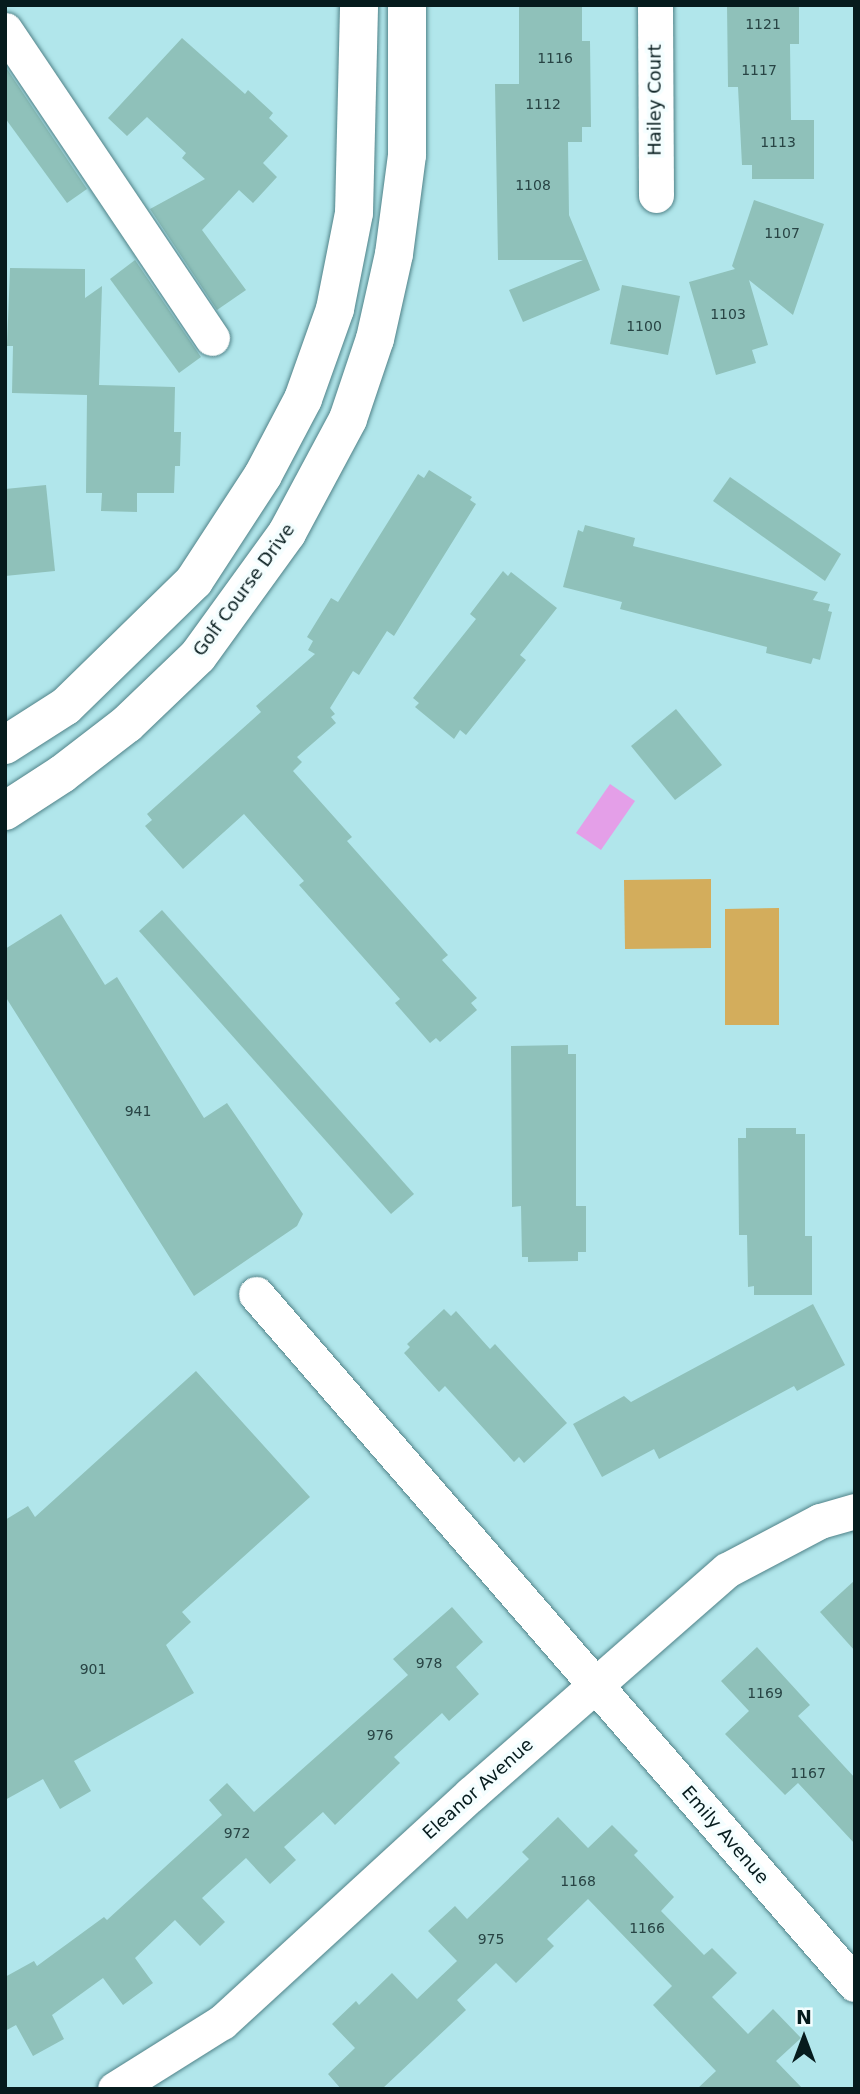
<!DOCTYPE html>
<html>
<head>
<meta charset="utf-8">
<style>
	body { margin:0 }
	#map { position:relative; width:860px; height:2094px; overflow:hidden; background:#b1e6eb; font-family:"DejaVu Sans",sans-serif }
	div>[style] { position:absolute }
	[style*='--x'] { left:calc(var(--x)*1px); top:calc(var(--y)*1px); width:calc(var(--w)*1px); rotate:calc(var(--a)*1deg) }
	.green>* { inset:0; background:#d3ad5c }
	.water>* { inset:0; background:#e49fe8 }
	.building>* { inset:0; background:#8fc1ba }
	.roads { filter:drop-shadow(0 0 2px #508288) drop-shadow(0 0 2px #508288) }
	.street>* { height:35px; margin:-17.5px; padding:0 17.5px; transform-origin:17.5px; border-radius:17.5px; background:#fff }
	.secondary>* { height:38px; margin:-19px; padding:0 19px; transform-origin:19px; border-radius:19px; background:#fff }
	span { translate:-50% -50%; white-space:nowrap; text-align:center; line-height:1.15; -webkit-text-stroke:7px #f4feff; paint-order:stroke }
	.number-label { font-size:14px; color:#284444 }
	.number-label span { -webkit-text-stroke-width:0 }
	.street-label { font-size:18px; color:#061b1d }
	.frame { position:absolute; inset:0; border:7px solid #061b1d; pointer-events:none }
	.north { position:absolute; left:769px; top:2003px; width:70px; height:70px; -webkit-text-stroke:5px #f4feff; paint-order:stroke; rotate:0deg; font-size:19px; font-weight:700; line-height:28px; text-align:center; color:#061b1d }
	.north::after { content:''; display:block; margin:auto; width:24px; height:32px; background:#061b1d; clip-path:polygon(50% 0,100% 100%,50% 72%,0 100%) }
</style>
</head>
<body>
<div id="map">
	<div class="green">
		<i style="clip-path:polygon(711px 879px,711px 948px,625px 949px,624px 880px)"></i>
		<i style="clip-path:polygon(779px 908px,779px 1025px,725px 1025px,725px 909px)"></i>
	</div>
	<div class="water">
		<i style="clip-path:polygon(610px 784px,635px 801px,601px 850px,576px 833px)"></i>
	</div>
	<div class="building">
		<i style="clip-path:polygon(519px 5px,582px 5px,582px 41px,590px 41px,591px 127px,582px 127px,582px 142px,568px 142px,569px 215px,600px 290px,523px 322px,509px 290px,583px 260px,498px 260px,495px 84px,519px 84px)"></i>
		<i style="clip-path:polygon(727px 5px,799px 5px,799px 44px,790px 44px,791px 120px,814px 120px,814px 179px,752px 179px,752px 165px,742px 165px,738px 87px,728px 87px)"></i>
		<i style="clip-path:polygon(182px 38px,245px 94px,248px 90px,273px 113px,269px 118px,288px 136px,263px 163px,277px 177px,253px 203px,239px 190px,202px 230px,246px 290px,217px 310px,150px 209px,205px 179px,182px 158px,186px 153px,147px 117px,127px 136px,108px 118px)"></i>
		<i style="clip-path:polygon(5px 66px,87px 189px,67px 203px,5px 118px)"></i>
		<i style="clip-path:polygon(754px 200px,824px 224px,793px 315px,749px 280px,768px 345px,752px 350px,756px 363px,716px 375px,689px 282px,735px 269px,732px 266px)"></i>
		<i style="clip-path:polygon(135px 260px,201px 357px,179px 373px,110px 279px)"></i>
		<i style="clip-path:polygon(10px 268px,85px 269px,85px 298px,102px 286px,99px 385px,175px 387px,174px 432px,181px 432px,180px 466px,175px 466px,174px 493px,137px 493px,137px 512px,101px 511px,102px 493px,86px 493px,87px 395px,12px 393px,13px 346px,7px 346px)"></i>
		<i style="clip-path:polygon(622px 285px,680px 296px,668px 355px,610px 344px)"></i>
		<i style="clip-path:polygon(429px 470px,472px 497px,470px 500px,476px 504px,394px 636px,387px 631px,359px 675px,353px 671px,330px 708px,335px 714px,331px 717px,336px 723px,297px 757px,302px 762px,293px 771px,352px 837px,347px 841px,448px 955px,442px 960px,477px 998px,471px 1003px,477px 1010px,440px 1042px,436px 1038px,430px 1043px,395px 1003px,400px 999px,299px 885px,304px 881px,244px 814px,183px 869px,145px 826px,152px 820px,147px 814px,261px 712px,256px 706px,315px 654px,308px 650px,313px 641px,307px 637px,331px 598px,338px 602px,418px 474px,424px 478px)"></i>
		<i style="clip-path:polygon(730px 477px,841px 554px,825px 581px,713px 501px)"></i>
		<i style="clip-path:polygon(46px 485px,55px 571px,5px 576px,5px 489px)"></i>
		<i style="clip-path:polygon(585px 525px,635px 538px,633px 546px,818px 592px,813px 600px,830px 604px,828px 611px,832px 612px,820px 660px,813px 658px,811px 664px,766px 653px,767px 647px,620px 609px,622px 602px,563px 587px,578px 530px,583px 532px)"></i>
		<i style="clip-path:polygon(503px 571px,508px 576px,511px 572px,557px 608px,520px 655px,526px 660px,466px 735px,460px 730px,454px 739px,415px 707px,419px 703px,413px 698px,476px 619px,470px 614px)"></i>
		<i style="clip-path:polygon(676px 709px,722px 765px,675px 800px,631px 746px)"></i>
		<i style="clip-path:polygon(162px 910px,414px 1194px,391px 1214px,139px 931px)"></i>
		<i style="clip-path:polygon(61px 914px,105px 985px,117px 977px,204px 1118px,227px 1103px,303px 1214px,297px 1226px,194px 1296px,5px 996px,5px 949px)"></i>
		<i style="clip-path:polygon(568px 1045px,568px 1054px,576px 1054px,576px 1206px,586px 1206px,586px 1252px,578px 1252px,578px 1261px,528px 1262px,528px 1257px,522px 1257px,521px 1206px,512px 1207px,511px 1046px)"></i>
		<i style="clip-path:polygon(746px 1128px,796px 1128px,796px 1134px,805px 1134px,805px 1236px,812px 1236px,812px 1295px,754px 1295px,754px 1286px,748px 1287px,747px 1235px,739px 1235px,738px 1138px,746px 1138px)"></i>
		<i style="clip-path:polygon(813px 1304px,845px 1365px,797px 1391px,794px 1386px,659px 1459px,654px 1449px,602px 1477px,573px 1424px,624px 1396px,631px 1402px)"></i>
		<i style="clip-path:polygon(444px 1309px,451px 1316px,456px 1311px,490px 1349px,495px 1344px,567px 1423px,524px 1463px,519px 1457px,514px 1462px,445px 1386px,439px 1392px,404px 1353px,410px 1347px,407px 1344px)"></i>
		<i style="clip-path:polygon(196px 1371px,310px 1497px,182px 1612px,191px 1622px,166px 1645px,194px 1693px,74px 1761px,91px 1791px,60px 1809px,43px 1779px,5px 1800px,5px 1520px,28px 1506px,35px 1517px)"></i>
		<i style="clip-path:polygon(855px 1580px,855px 1651px,820px 1612px)"></i>
		<i style="clip-path:polygon(452px 1607px,483px 1642px,456px 1667px,479px 1694px,449px 1721px,442px 1713px,394px 1757px,400px 1763px,335px 1825px,323px 1812px,284px 1847px,296px 1860px,270px 1884px,246px 1858px,202px 1898px,225px 1922px,200px 1946px,175px 1920px,135px 1958px,153px 1983px,123px 2005px,103px 1978px,52px 2015px,64px 2039px,33px 2056px,16px 2025px,5px 2031px,5px 1977px,34px 1961px,37px 1966px,104px 1917px,107px 1920px,222px 1815px,209px 1800px,227px 1783px,254px 1812px,408px 1675px,393px 1659px)"></i>
		<i style="clip-path:polygon(757px 1647px,810px 1705px,798px 1716px,855px 1778px,855px 1844px,798px 1783px,785px 1795px,725px 1734px,749px 1711px,721px 1681px)"></i>
		<i style="clip-path:polygon(558px 1817px,588px 1848px,612px 1825px,638px 1851px,634px 1855px,674px 1897px,661px 1911px,704px 1955px,712px 1948px,737px 1973px,712px 1997px,748px 2034px,773px 2009px,801px 2038px,776px 2061px,803px 2089px,697px 2089px,716px 2071px,653px 2005px,672px 1986px,588px 1899px,547px 1939px,554px 1946px,516px 1983px,496px 1963px,457px 2000px,466px 2010px,382px 2089px,341px 2089px,328px 2074px,355px 2048px,332px 2024px,356px 2001px,359px 2005px,392px 1973px,417px 1999px,457px 1961px,428px 1931px,455px 1906px,467px 1919px,529px 1859px,522px 1852px)"></i>
	</div>
	<div class="roads">
		<div class="street">
			<i style="--x:655;--y:5;--w:190;--a:89.7"></i>
			<i style="--x:5;--y:30;--w:371;--a:56.1"></i>
			<i style="--x:256;--y:1294;--w:914;--a:49.04"></i>
			<i style="--x:115;--y:2089;--w:126;--a:-32.1"></i>
			<i style="--x:222;--y:2022;--w:338;--a:-42.5"></i>
			<i style="--x:471;--y:1794;--w:340;--a:-41.2"></i>
			<i style="--x:727;--y:1570;--w:105;--a:-27.8"></i>
			<i style="--x:820;--y:1521;--w:36;--a:-16"></i>
		</div>
		<div class="secondary">
			<i style="--x:5;--y:745;--w:72;--a:-32.6"></i>
			<i style="--x:66;--y:706;--w:179;--a:-44.3"></i>
			<i style="--x:194;--y:581;--w:126;--a:-56.9"></i>
			<i style="--x:263;--y:475;--w:86;--a:-62.2"></i>
			<i style="--x:303;--y:399;--w:96;--a:-70.4"></i>
			<i style="--x:335;--y:309;--w:98;--a:-78.8"></i>
			<i style="--x:354;--y:213;--w:208;--a:-88.6"></i>
			<i style="--x:5;--y:811;--w:68;--a:-33"></i>
			<i style="--x:62;--y:774;--w:82;--a:-37.6"></i>
			<i style="--x:127;--y:724;--w:98;--a:-43.8"></i>
			<i style="--x:198;--y:656;--w:152;--a:-54.1"></i>
			<i style="--x:287;--y:533;--w:129;--a:-61.8"></i>
			<i style="--x:348;--y:419;--w:84;--a:-71.4"></i>
			<i style="--x:375;--y:339;--w:87;--a:-77.4"></i>
			<i style="--x:394;--y:254;--w:100;--a:-82.5"></i>
			<i style="--x:407;--y:155;--w:150;--a:-90"></i>
		</div>
	</div>
	<div class="number-label">
		<span style="left:763px;top:24px">1121</span>
		<span style="left:555px;top:58px">1116</span>
		<span style="left:759px;top:70px">1117</span>
		<span style="left:543px;top:104px">1112</span>
		<span style="left:778px;top:142px">1113</span>
		<span style="left:533px;top:185px">1108</span>
		<span style="left:782px;top:233px">1107</span>
		<span style="left:728px;top:314px">1103</span>
		<span style="left:644px;top:326px">1100</span>
		<span style="left:138px;top:1111px">941</span>
		<span style="left:429px;top:1663px">978</span>
		<span style="left:93px;top:1669px">901</span>
		<span style="left:765px;top:1693px">1169</span>
		<span style="left:380px;top:1735px">976</span>
		<span style="left:808px;top:1773px">1167</span>
		<span style="left:237px;top:1833px">972</span>
		<span style="left:578px;top:1881px">1168</span>
		<span style="left:647px;top:1928px">1166</span>
		<span style="left:491px;top:1939px">975</span>
	</div>
	<div class="street-label">
		<span style="left:655px;top:100px;rotate:-90deg">Hailey Court</span>
		<span style="left:244px;top:590px;rotate:-54deg">Golf Course Drive</span>
		<span style="left:478px;top:1789px;rotate:-42deg">Eleanor Avenue</span>
		<span style="left:725px;top:1835px;rotate:49deg">Emily Avenue</span>
	</div>
	<div class="frame"></div>
	<div class="north">N</div>
</div>
</body>
</html>
